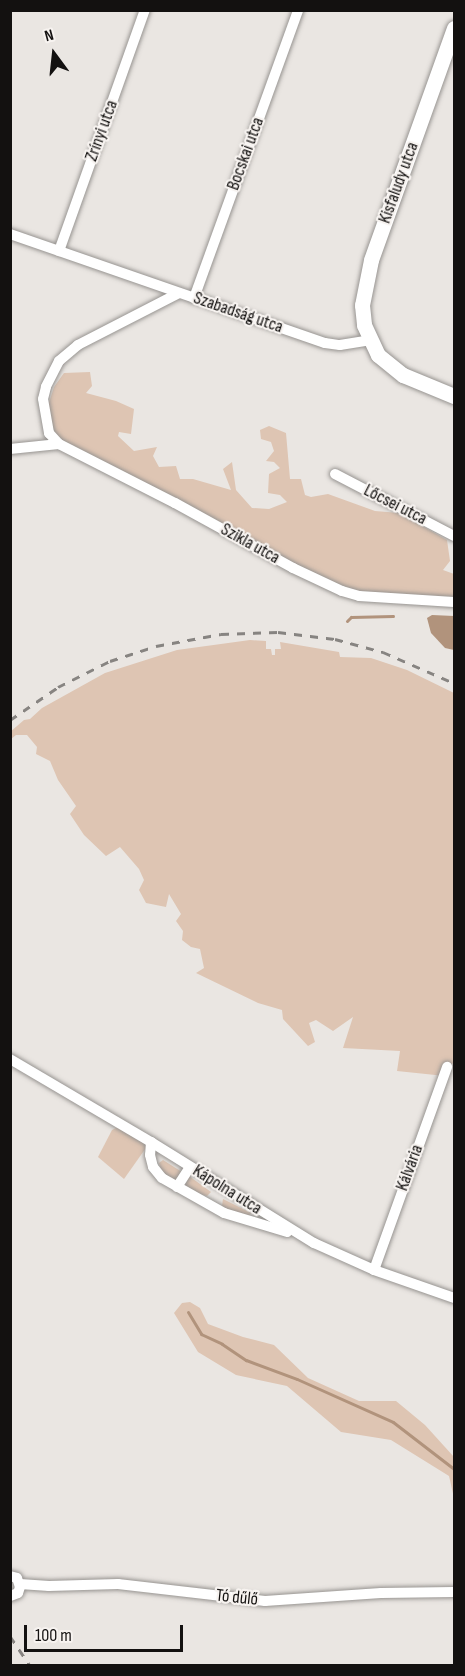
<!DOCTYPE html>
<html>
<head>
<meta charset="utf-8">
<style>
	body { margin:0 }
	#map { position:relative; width:465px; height:1676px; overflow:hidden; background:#eae6e2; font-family:"Sofia Sans Condensed",sans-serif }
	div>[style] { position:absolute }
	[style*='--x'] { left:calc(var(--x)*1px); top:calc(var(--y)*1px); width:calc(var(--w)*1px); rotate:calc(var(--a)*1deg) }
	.green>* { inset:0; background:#dec5b3 }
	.water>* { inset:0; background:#b1937c }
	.stream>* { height:3px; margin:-1.5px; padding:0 1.5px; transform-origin:1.5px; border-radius:1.5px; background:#b1937c }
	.roads { filter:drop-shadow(0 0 2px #979491) drop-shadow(0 0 2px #979491) }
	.street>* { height:10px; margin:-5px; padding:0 5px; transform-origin:5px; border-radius:5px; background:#fff }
	.secondary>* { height:15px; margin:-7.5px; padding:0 7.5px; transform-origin:7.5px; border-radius:7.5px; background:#fff }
	.rail>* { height:3px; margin-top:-1.5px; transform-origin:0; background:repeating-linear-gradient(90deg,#878481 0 8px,transparent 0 16px) }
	span { translate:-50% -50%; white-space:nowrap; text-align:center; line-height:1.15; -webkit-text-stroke:4.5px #f7f3f0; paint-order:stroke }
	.street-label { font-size:18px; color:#131110 }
	.frame { position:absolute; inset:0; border:12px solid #131110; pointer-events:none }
	.north { position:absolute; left:24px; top:24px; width:60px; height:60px; -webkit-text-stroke:4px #f7f3f0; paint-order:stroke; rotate:345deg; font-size:16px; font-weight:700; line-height:24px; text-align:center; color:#131110 }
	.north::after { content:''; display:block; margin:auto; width:21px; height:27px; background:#131110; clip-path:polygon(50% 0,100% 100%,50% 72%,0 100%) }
	.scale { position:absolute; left:24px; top:1625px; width:159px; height:27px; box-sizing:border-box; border:3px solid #131110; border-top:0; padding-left:8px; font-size:18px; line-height:21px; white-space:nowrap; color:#131110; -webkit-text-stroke:4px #f7f3f0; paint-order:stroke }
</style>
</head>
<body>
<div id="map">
	<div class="green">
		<i style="clip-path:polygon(90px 372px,92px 386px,86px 393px,116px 401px,134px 409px,131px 434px,119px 432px,118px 436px,134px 451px,157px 447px,153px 456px,159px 467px,176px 466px,180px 479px,193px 479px,231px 490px,223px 469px,232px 462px,236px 490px,252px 508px,269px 509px,287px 502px,280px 495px,268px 493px,269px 474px,280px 468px,274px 462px,266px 461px,274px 451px,271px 442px,261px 439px,260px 430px,269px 426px,286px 433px,290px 479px,301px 479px,305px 495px,311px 497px,328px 494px,375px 511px,399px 513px,447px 540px,450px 561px,443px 570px,454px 574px,454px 599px,363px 593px,322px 579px,63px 442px,54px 432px,48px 406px,54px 387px,64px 373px)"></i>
		<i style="clip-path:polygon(250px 640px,266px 641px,266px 649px,271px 649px,272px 655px,275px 655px,275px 649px,281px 649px,280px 642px,339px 652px,340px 657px,371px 658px,407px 670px,454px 693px,454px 1061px,445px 1076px,397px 1071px,400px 1051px,343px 1048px,353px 1017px,333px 1031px,316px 1020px,309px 1023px,315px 1042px,308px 1046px,283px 1019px,282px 1010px,258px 1003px,196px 973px,204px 968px,200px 949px,191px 947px,182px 940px,183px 931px,176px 921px,181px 914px,169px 894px,166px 907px,146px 903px,139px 890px,144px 880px,139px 869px,120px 847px,106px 856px,84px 835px,70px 814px,76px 806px,58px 780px,50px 761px,36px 754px,37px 747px,27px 735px,16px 735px,11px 739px,10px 732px,24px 720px,30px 719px,42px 708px,105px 673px,177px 650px)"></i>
		<i style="clip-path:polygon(118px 1127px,148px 1145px,124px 1179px,98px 1157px,112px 1130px)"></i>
		<i style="clip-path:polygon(163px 1160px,182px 1172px,176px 1182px,162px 1173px,159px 1163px)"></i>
		<i style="clip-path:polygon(189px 1176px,211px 1192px,207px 1196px,194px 1193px,185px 1186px)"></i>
		<i style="clip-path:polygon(223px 1199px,251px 1213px,249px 1216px,225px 1209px,222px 1206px)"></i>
		<i style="clip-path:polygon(190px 1302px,200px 1308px,208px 1324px,243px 1337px,274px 1345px,308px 1378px,359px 1401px,396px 1401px,425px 1425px,454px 1457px,454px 1498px,449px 1476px,391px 1440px,341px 1432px,287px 1386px,236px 1375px,198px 1352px,174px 1313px,182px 1303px)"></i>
	</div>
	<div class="water">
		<i style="clip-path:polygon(432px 615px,454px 616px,454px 650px,445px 648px,431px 633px,427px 618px)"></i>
	</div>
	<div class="stream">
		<i style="--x:347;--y:621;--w:6;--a:-45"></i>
		<i style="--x:351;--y:617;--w:42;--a:-1.4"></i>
		<i style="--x:188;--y:1312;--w:26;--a:59"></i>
		<i style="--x:201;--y:1334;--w:23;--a:25"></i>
		<i style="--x:222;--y:1344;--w:29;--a:34"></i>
		<i style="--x:246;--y:1360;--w:54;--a:20.4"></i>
		<i style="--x:297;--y:1379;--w:105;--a:24.1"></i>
		<i style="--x:393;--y:1422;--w:77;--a:37.6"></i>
	</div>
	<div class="roads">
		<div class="street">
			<i style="--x:10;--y:234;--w:333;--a:19.1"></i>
			<i style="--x:325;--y:343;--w:15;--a:8"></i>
			<i style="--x:340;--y:345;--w:30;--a:-9"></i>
			<i style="--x:59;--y:251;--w:256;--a:-70.4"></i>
			<i style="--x:179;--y:293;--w:114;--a:152.8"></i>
			<i style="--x:78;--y:345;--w:25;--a:140"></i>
			<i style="--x:59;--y:361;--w:29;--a:117"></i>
			<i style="--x:46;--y:387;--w:12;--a:104"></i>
			<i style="--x:43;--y:399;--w:35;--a:80"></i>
			<i style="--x:49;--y:433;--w:15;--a:48"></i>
			<i style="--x:59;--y:444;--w:130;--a:27"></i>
			<i style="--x:175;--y:503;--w:135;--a:28.8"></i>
			<i style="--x:293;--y:568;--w:54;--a:25.1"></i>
			<i style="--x:342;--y:591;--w:18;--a:16"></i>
			<i style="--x:359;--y:596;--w:95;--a:3.6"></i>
			<i style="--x:194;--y:298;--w:306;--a:-70.1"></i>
			<i style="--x:10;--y:449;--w:49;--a:-5.8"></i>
			<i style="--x:335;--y:474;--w:134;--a:27.5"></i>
			<i style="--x:10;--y:1059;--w:164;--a:30.5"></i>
			<i style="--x:151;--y:1142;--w:192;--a:31.8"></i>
			<i style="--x:314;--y:1243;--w:66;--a:24.2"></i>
			<i style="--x:374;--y:1270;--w:85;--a:19.3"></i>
			<i style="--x:151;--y:1142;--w:13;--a:94"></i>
			<i style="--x:150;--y:1155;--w:12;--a:76"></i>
			<i style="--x:153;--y:1167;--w:14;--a:51"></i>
			<i style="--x:162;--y:1178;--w:71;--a:29.4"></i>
			<i style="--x:224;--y:1213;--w:66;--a:16.8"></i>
			<i style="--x:177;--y:1187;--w:24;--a:-57"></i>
			<i style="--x:374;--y:1270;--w:216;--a:-70.2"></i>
			<i style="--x:10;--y:1576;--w:7;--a:16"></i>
			<i style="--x:17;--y:1578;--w:9;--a:72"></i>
			<i style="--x:20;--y:1587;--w:6;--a:108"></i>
			<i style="--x:18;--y:1593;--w:9;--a:159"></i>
			<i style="--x:20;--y:1584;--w:29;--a:4"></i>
			<i style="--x:49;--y:1586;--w:69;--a:-1.7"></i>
			<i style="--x:118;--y:1584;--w:148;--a:6.6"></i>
			<i style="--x:265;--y:1601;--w:116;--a:-3.9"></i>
			<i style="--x:381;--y:1593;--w:73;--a:-0.8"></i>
		</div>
		<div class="secondary">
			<i style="--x:454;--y:28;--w:246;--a:109.7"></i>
			<i style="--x:371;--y:260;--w:46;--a:101.3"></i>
			<i style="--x:362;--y:305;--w:20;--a:84"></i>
			<i style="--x:364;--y:325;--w:33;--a:65"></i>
			<i style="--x:378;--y:355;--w:32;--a:39"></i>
			<i style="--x:403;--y:375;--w:55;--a:22.4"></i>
		</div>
	</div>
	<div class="rail">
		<i style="--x:10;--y:720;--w:58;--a:-34.5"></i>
		<i style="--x:58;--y:687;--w:58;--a:-26.6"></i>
		<i style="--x:110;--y:661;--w:48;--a:-18.1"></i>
		<i style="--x:156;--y:646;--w:66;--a:-10.5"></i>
		<i style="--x:221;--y:634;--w:57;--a:-2"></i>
		<i style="--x:278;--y:632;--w:57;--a:7"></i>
		<i style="--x:335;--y:639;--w:50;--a:15.2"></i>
		<i style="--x:383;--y:652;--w:77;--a:23.6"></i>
		<i style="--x:10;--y:1636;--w:36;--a:56"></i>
	</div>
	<div class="street-label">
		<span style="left:102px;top:131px;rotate:-70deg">Zrínyi utca</span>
		<span style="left:246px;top:154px;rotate:-70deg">Bocskai utca</span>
		<span style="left:399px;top:183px;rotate:-70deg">Kisfaludy utca</span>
		<span style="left:238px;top:313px;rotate:19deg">Szabadság utca</span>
		<span style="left:395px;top:505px;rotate:27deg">Lőcsei utca</span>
		<span style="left:250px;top:544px;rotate:29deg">Szikla utca</span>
		<span style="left:410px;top:1168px;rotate:-70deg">Kálvária</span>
		<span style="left:227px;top:1190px;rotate:32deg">Kápolna utca</span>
		<span style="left:237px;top:1598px;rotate:6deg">Tó dűlő</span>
	</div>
	<div class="frame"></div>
	<div class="north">N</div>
	<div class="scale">100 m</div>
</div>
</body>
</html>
